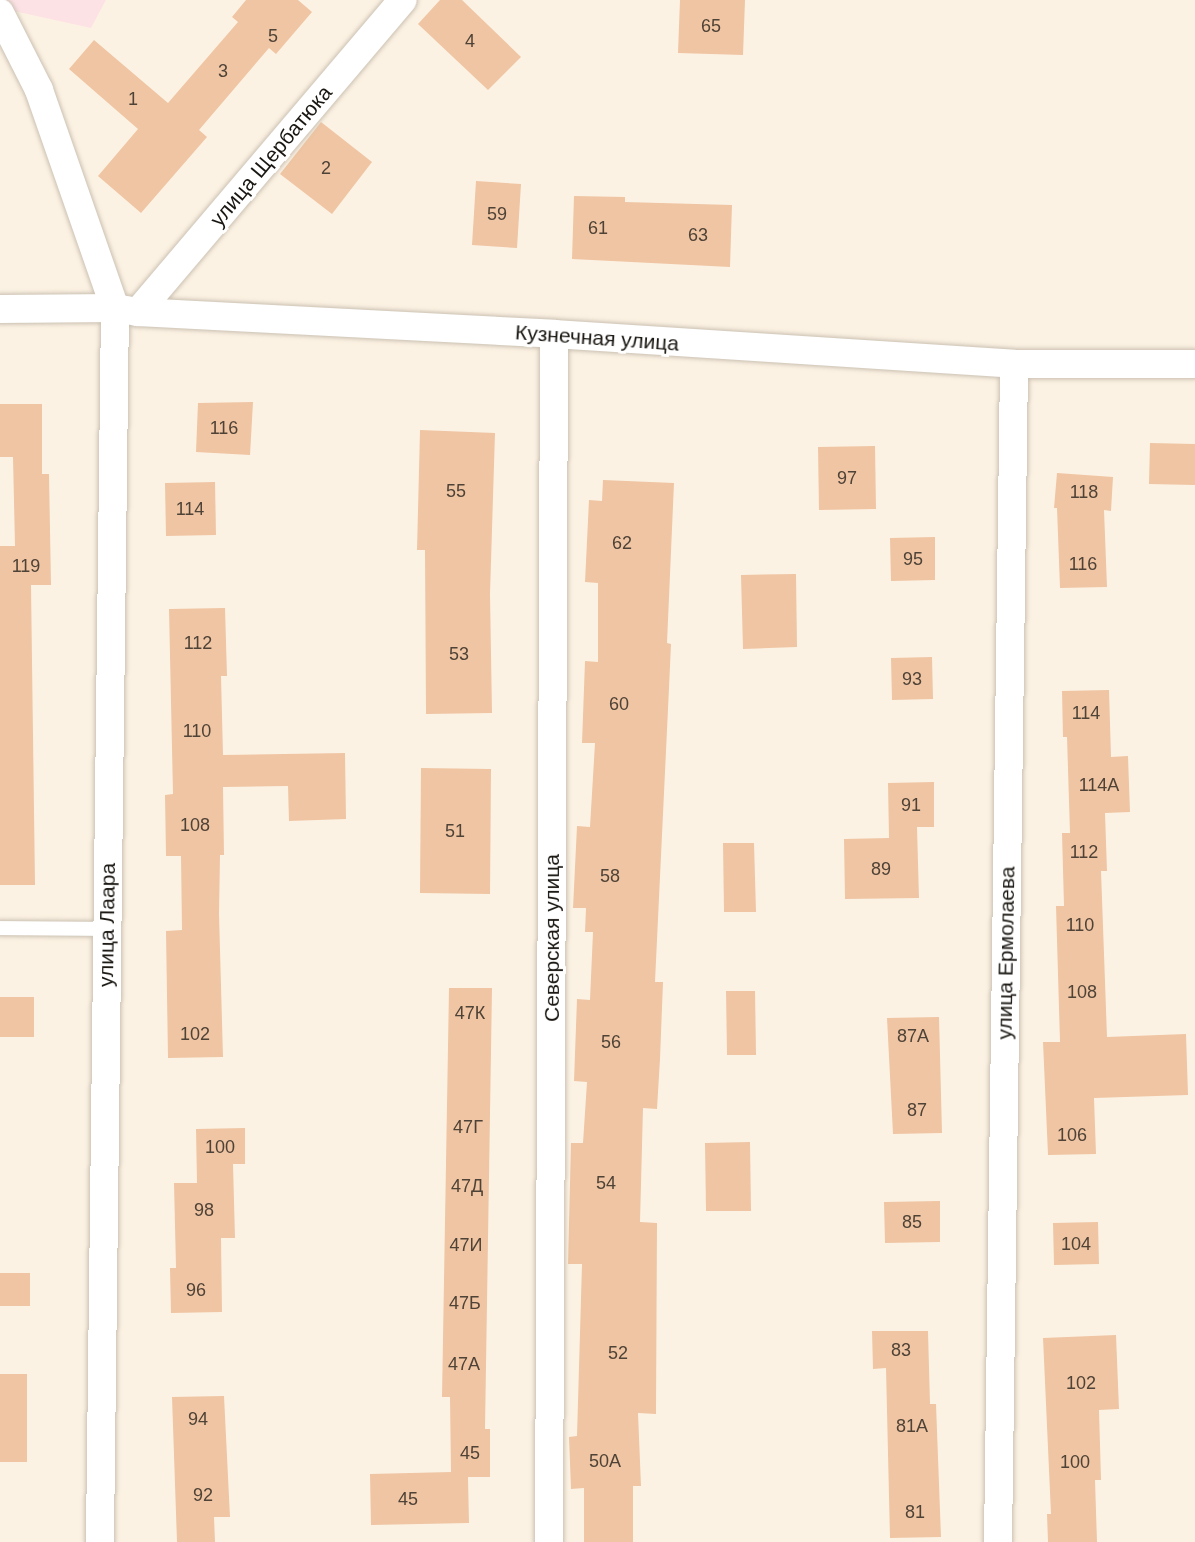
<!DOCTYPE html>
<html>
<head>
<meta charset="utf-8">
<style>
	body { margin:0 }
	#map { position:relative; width:1195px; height:1542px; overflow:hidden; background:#fcf2e3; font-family:Arial,sans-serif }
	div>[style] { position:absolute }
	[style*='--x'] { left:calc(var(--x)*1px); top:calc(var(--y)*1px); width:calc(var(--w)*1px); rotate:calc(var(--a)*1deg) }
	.industrial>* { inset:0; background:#fde2e5 }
	.building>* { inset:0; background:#efc5a3 }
	.roads { filter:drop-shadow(0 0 2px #cbc1b3) drop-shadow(0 0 2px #cbc1b3) }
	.lane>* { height:14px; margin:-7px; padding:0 7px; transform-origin:7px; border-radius:7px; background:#fff }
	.street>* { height:28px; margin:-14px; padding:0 14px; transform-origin:14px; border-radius:14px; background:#fff }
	span { translate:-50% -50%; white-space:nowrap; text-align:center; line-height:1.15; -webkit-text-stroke:6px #fff; paint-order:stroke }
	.number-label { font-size:18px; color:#4f4236 }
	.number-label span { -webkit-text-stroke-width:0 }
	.street-label { font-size:21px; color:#1a1712 }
</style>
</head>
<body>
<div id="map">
	<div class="industrial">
		<i style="clip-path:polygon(0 0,106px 0,91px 28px,0 8px)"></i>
	</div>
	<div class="building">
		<i style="clip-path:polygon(246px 0,298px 0,312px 12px,276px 54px,269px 48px,199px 130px,207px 137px,141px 213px,98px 176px,138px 129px,69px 69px,94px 40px,168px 103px,238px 22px,232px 17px)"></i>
		<i style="clip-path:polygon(440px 0,462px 0,521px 57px,488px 90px,418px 24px)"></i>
		<i style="clip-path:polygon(680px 0,745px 0,743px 55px,678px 53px)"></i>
		<i style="clip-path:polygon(321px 122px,372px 162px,332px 214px,280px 174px)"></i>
		<i style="clip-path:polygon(476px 181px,521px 184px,517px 248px,472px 245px)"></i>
		<i style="clip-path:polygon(574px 196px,625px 197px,625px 202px,732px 205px,730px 267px,572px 259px)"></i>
		<i style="clip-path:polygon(253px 402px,250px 455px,196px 452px,198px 403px)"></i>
		<i style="clip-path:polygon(0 404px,42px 404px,42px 474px,49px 474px,51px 585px,31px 585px,35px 885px,0 885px,0 546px,15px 546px,13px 457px,0 457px)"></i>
		<i style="clip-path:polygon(420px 430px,495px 433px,490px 594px,492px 713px,426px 714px,425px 550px,417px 550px)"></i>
		<i style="clip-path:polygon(1150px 443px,1195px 444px,1195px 485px,1149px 484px)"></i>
		<i style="clip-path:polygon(875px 446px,876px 509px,819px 510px,818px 447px)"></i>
		<i style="clip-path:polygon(1057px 473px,1113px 477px,1111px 511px,1104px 510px,1107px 587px,1060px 588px,1057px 508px,1054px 508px)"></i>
		<i style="clip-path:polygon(603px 480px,674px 483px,667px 643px,671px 644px,669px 688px,655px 982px,663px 982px,660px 1059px,657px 1109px,643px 1108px,640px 1222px,657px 1223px,656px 1414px,638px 1413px,641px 1486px,633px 1486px,633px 1542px,584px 1542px,584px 1488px,571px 1489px,569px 1437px,577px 1436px,582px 1264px,568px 1264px,571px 1143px,583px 1143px,587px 1082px,574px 1081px,577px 999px,590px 1000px,593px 932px,585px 932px,586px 908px,573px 908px,577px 826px,590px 827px,595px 743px,582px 743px,585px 661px,598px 662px,598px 583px,585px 582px,589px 500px,602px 501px)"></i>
		<i style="clip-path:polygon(215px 482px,216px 535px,166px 536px,165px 483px)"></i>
		<i style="clip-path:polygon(935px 537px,935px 580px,891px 581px,890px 538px)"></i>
		<i style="clip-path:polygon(796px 574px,797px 647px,743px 649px,741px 575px)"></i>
		<i style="clip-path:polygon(225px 608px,227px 676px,221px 676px,223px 755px,345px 753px,346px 819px,289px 821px,288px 786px,223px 787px,224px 855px,220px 855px,219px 914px,223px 1057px,168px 1058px,166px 931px,182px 930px,181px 856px,166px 856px,165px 795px,173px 794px,169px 609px)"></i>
		<i style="clip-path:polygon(932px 657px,933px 699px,892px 700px,891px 658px)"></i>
		<i style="clip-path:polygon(1109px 690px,1111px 757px,1128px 756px,1130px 812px,1105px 813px,1107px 871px,1101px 871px,1107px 1037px,1186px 1034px,1188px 1095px,1094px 1098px,1096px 1154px,1048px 1155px,1043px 1042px,1060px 1042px,1056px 906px,1064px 906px,1062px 833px,1070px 833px,1067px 737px,1063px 737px,1062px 691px)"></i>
		<i style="clip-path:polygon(421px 768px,491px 769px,490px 894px,420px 893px)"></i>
		<i style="clip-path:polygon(934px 782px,934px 827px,917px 827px,919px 898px,845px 899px,844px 839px,889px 838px,888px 783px)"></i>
		<i style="clip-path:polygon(723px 843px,754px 843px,756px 912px,724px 912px)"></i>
		<i style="clip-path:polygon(449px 988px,492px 988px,485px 1429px,490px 1429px,490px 1477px,468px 1477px,469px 1523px,371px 1525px,370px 1474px,451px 1472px,450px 1397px,442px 1397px)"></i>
		<i style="clip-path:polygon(726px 991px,755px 991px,756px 1055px,727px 1055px)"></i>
		<i style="clip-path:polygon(0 997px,34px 997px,34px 1037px,0 1037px)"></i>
		<i style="clip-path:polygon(939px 1017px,942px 1133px,893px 1134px,887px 1018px)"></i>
		<i style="clip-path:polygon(245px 1128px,245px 1164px,233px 1164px,235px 1238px,221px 1238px,222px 1312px,171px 1313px,170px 1268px,176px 1268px,174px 1183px,197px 1183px,196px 1129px)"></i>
		<i style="clip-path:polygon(750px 1142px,751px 1211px,706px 1211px,705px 1143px)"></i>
		<i style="clip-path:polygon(940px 1201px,940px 1242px,885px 1243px,884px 1202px)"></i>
		<i style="clip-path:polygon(1098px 1222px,1099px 1264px,1054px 1265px,1053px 1223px)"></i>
		<i style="clip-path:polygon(0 1273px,30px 1273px,30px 1306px,0 1306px)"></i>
		<i style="clip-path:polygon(872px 1331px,928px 1331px,930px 1404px,936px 1404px,941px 1537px,890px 1538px,886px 1368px,873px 1369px)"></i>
		<i style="clip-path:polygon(1116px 1335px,1119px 1409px,1099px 1410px,1101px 1480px,1095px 1480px,1097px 1542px,1048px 1542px,1047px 1514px,1051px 1514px,1043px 1338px)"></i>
		<i style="clip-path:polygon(0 1374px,27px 1374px,27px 1462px,0 1462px)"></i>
		<i style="clip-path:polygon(224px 1396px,230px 1517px,214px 1517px,215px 1542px,177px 1542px,172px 1397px)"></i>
	</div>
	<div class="roads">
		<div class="lane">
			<i style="--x:0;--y:928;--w:107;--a:0.5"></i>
		</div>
		<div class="street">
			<i style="--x:0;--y:13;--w:86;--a:63.1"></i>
			<i style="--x:39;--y:90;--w:231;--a:70.8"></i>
			<i style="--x:115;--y:308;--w:1234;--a:90.7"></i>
			<i style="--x:0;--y:309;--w:115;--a:-0.5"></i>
			<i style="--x:115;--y:308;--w:23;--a:10"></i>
			<i style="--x:138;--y:312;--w:417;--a:3"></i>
			<i style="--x:554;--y:334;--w:461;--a:3.7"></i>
			<i style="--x:1014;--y:364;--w:181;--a:0"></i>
			<i style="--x:138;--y:312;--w:409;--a:-49.7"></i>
			<i style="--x:549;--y:1542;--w:1208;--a:-89.76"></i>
			<i style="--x:998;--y:1542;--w:1178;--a:-89.22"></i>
		</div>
	</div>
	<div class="number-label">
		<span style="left:711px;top:26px">65</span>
		<span style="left:273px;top:36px">5</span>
		<span style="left:470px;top:41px">4</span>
		<span style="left:223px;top:71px">3</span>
		<span style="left:133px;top:99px">1</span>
		<span style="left:326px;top:168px">2</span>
		<span style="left:497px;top:214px">59</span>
		<span style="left:598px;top:228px">61</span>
		<span style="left:698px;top:235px">63</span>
		<span style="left:224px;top:428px">116</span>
		<span style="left:847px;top:478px">97</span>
		<span style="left:456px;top:491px">55</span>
		<span style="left:1084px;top:492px">118</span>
		<span style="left:190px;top:509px">114</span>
		<span style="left:622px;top:543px">62</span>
		<span style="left:913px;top:559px">95</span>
		<span style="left:1083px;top:564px">116</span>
		<span style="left:26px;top:566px">119</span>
		<span style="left:198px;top:643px">112</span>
		<span style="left:459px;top:654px">53</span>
		<span style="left:912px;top:679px">93</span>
		<span style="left:619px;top:704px">60</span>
		<span style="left:1086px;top:713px">114</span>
		<span style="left:197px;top:731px">110</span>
		<span style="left:1099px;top:785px">114А</span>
		<span style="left:911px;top:805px">91</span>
		<span style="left:195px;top:825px">108</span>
		<span style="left:455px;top:831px">51</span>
		<span style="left:1084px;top:852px">112</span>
		<span style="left:881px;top:869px">89</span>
		<span style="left:610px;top:876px">58</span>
		<span style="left:1080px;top:925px">110</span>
		<span style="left:1082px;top:992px">108</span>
		<span style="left:470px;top:1013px">47К</span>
		<span style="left:195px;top:1034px">102</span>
		<span style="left:913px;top:1036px">87А</span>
		<span style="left:611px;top:1042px">56</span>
		<span style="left:917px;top:1110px">87</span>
		<span style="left:468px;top:1127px">47Г</span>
		<span style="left:1072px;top:1135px">106</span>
		<span style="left:220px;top:1147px">100</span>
		<span style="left:606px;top:1183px">54</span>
		<span style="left:467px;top:1186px">47Д</span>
		<span style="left:204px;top:1210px">98</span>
		<span style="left:912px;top:1222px">85</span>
		<span style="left:1076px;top:1244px">104</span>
		<span style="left:466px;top:1245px">47И</span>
		<span style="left:196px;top:1290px">96</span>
		<span style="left:465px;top:1303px">47Б</span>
		<span style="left:901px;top:1350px">83</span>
		<span style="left:618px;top:1353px">52</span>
		<span style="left:464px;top:1364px">47А</span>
		<span style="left:1081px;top:1383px">102</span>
		<span style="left:198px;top:1419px">94</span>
		<span style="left:912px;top:1426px">81А</span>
		<span style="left:470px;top:1453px">45</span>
		<span style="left:605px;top:1461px">50А</span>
		<span style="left:1075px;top:1462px">100</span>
		<span style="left:203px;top:1495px">92</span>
		<span style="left:408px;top:1499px">45</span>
		<span style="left:915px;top:1512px">81</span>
	</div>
	<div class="street-label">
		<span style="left:271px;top:156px;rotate:-50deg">улица Щербатюка</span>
		<span style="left:597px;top:338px;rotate:4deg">Кузнечная улица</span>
		<span style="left:107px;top:925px;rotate:-89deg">улица Лаара</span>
		<span style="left:552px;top:938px;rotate:-90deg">Северская улица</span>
		<span style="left:1006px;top:953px;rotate:-89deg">улица Ермолаева</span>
	</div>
</div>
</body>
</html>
